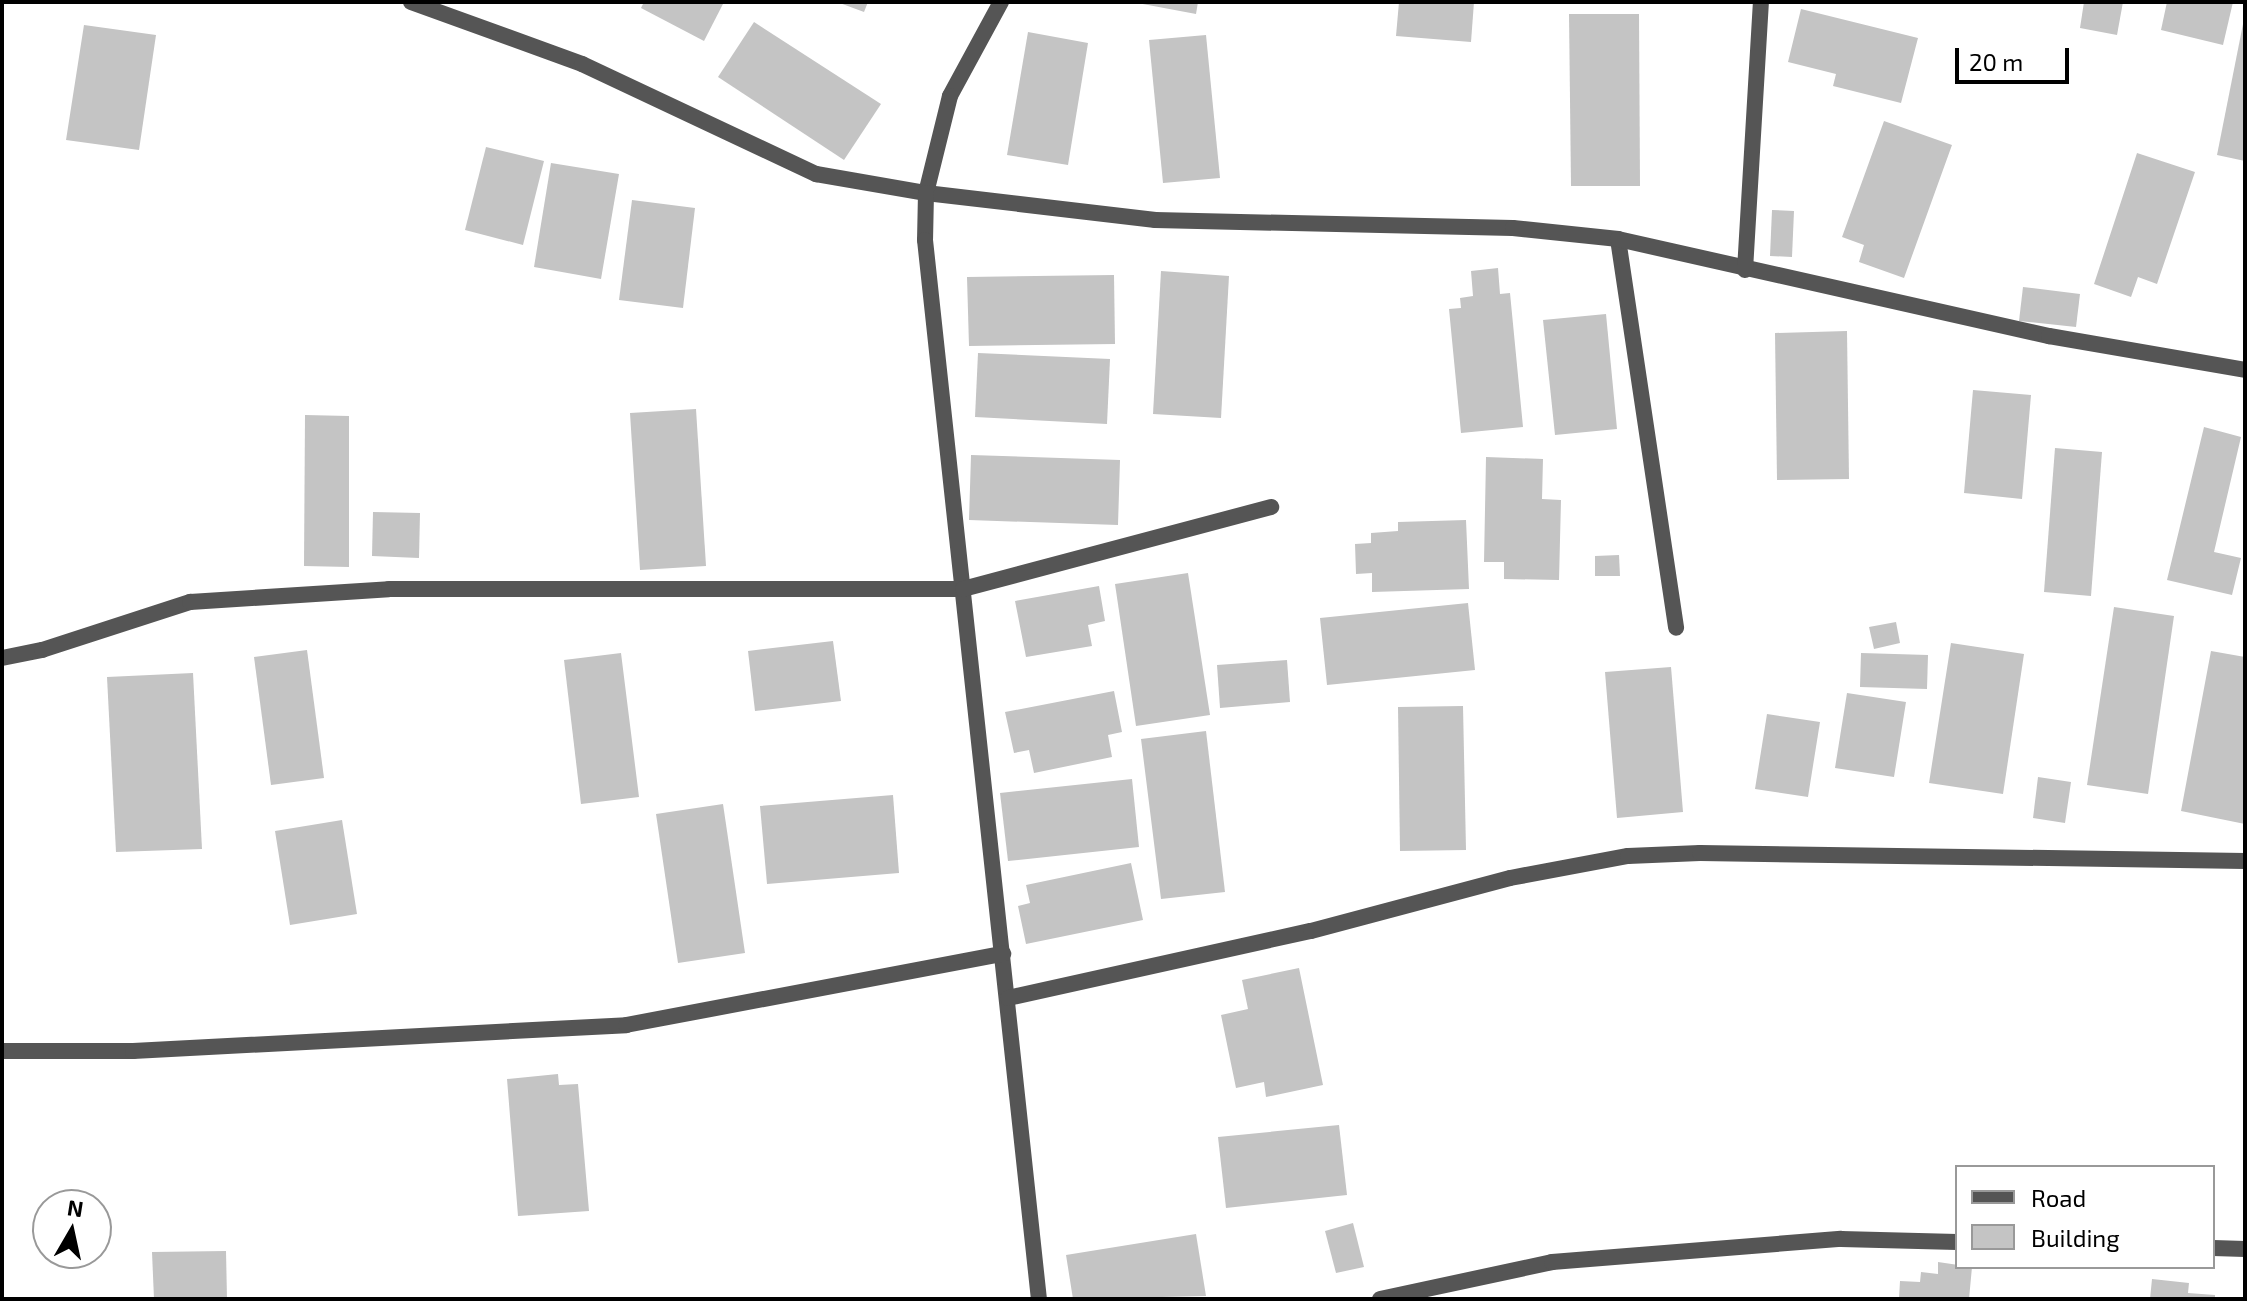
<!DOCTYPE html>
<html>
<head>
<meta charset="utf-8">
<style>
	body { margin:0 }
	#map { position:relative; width:2247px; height:1301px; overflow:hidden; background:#fff; font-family:"Exo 2",sans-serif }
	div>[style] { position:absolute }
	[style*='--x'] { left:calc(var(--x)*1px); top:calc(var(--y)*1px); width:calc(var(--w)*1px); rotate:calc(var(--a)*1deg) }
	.building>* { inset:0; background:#c4c4c4 }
	.lane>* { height:16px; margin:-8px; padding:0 8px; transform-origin:8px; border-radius:8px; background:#555 }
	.street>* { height:16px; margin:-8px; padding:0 8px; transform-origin:8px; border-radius:8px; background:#555 }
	span { translate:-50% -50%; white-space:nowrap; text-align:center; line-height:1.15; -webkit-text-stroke:6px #fff; paint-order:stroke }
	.frame { position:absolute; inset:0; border:4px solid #000; pointer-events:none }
	.legend { position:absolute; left:1955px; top:1165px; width:260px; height:104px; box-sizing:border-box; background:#fff; border:2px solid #999; margin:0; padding:10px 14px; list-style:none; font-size:24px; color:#000 }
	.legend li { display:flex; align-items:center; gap:16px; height:40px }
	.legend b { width:40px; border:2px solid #999 }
	.north { position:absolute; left:32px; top:1189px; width:80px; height:80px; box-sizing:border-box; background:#fff; border:2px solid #999; border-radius:50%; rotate:9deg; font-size:22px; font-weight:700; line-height:32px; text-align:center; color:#000 }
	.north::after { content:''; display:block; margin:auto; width:28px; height:36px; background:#000; clip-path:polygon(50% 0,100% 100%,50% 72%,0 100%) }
	.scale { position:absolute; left:1955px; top:48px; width:114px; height:36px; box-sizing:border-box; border:4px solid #000; border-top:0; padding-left:10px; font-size:24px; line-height:28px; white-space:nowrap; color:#000; -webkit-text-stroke:6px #fff; paint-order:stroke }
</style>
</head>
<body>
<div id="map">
	<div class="building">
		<i style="clip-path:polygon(644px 2px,724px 2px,704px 41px,641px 8px)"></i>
		<i style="clip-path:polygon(837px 2px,868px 2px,864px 12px)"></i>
		<i style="clip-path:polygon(1132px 2px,1198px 2px,1196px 14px)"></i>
		<i style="clip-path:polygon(1399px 2px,1474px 2px,1471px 42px,1396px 36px)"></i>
		<i style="clip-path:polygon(2084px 2px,2123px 2px,2117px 35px,2080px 28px)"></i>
		<i style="clip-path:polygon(2167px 2px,2233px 2px,2223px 45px,2161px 30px)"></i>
		<i style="clip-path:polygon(1801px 9px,1918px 38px,1901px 103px,1833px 86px,1836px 74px,1788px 62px)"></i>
		<i style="clip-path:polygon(1569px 14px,1639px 14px,1640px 186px,1571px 186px)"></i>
		<i style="clip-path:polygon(2244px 19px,2245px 19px,2245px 161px,2217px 155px)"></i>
		<i style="clip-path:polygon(754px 22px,881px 104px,844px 160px,718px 77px)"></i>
		<i style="clip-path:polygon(84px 25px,156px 35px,139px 150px,66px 140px)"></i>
		<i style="clip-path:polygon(1028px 32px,1088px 43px,1068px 165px,1007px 155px)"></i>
		<i style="clip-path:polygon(1206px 35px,1220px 178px,1163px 183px,1149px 40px)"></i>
		<i style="clip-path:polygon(1884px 121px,1952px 145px,1904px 278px,1859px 262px,1864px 245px,1842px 237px)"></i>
		<i style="clip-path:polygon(486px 147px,544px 161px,523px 245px,465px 230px)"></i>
		<i style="clip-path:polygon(2137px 153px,2195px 172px,2157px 284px,2138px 277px,2131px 297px,2094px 284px)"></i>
		<i style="clip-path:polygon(551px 163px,619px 174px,601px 279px,534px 267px)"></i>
		<i style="clip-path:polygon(632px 200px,695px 208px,683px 308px,619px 300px)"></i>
		<i style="clip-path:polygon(1772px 210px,1794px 211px,1792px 257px,1770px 256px)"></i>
		<i style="clip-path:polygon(1498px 268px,1500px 294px,1510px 293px,1523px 427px,1461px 433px,1449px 309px,1461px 308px,1460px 298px,1473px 296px,1471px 271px)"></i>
		<i style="clip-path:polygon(1161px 271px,1229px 276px,1221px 418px,1153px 414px)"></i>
		<i style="clip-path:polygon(1114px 275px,1115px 344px,969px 346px,967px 277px)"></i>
		<i style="clip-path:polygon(2023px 287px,2080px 294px,2076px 327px,2019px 321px)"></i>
		<i style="clip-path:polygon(1606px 314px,1617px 429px,1555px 435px,1543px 320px)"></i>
		<i style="clip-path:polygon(1847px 331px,1849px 479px,1777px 480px,1775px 333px)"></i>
		<i style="clip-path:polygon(978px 353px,1110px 359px,1107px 424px,975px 417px)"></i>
		<i style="clip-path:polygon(1973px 390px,2031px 395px,2022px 499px,1964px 493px)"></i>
		<i style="clip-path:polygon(696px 409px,706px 566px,640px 570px,630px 413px)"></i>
		<i style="clip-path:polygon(305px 415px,349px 416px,349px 567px,304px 566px)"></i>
		<i style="clip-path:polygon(2204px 427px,2241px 437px,2214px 552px,2241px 558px,2232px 595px,2167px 580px)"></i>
		<i style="clip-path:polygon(2055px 448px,2102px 452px,2091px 596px,2044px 592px)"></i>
		<i style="clip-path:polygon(971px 455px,1120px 460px,1118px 525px,969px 520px)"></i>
		<i style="clip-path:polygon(1486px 457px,1543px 459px,1542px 499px,1561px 500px,1559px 580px,1504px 579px,1504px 562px,1484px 562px)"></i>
		<i style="clip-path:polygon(373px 512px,420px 513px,419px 558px,372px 556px)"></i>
		<i style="clip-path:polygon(1466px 520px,1469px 589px,1372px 592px,1372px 573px,1356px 574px,1355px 544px,1371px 543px,1371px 533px,1398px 531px,1398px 522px)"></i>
		<i style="clip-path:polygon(1619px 555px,1620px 576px,1595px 576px,1595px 556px)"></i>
		<i style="clip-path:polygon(1188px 573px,1210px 715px,1136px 726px,1115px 584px)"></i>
		<i style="clip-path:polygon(1099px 586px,1105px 621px,1088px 625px,1092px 646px,1026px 657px,1015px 601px)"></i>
		<i style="clip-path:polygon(1468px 603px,1475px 670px,1327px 685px,1320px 618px)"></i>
		<i style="clip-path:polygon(2114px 607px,2174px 616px,2148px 794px,2087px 785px)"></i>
		<i style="clip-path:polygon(1896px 622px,1900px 643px,1874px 649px,1869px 627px)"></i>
		<i style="clip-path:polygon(833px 641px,841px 701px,755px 711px,748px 651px)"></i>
		<i style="clip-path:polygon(1951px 643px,2024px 654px,2003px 794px,1929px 783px)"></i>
		<i style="clip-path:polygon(307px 650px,324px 778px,271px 785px,254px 657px)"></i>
		<i style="clip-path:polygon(2211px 651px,2245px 657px,2245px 824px,2181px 811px)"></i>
		<i style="clip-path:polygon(621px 653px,639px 797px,581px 804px,564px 660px)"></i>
		<i style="clip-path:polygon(1861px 653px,1928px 655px,1927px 689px,1860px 687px)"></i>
		<i style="clip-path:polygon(1287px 660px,1290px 702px,1220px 708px,1217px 665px)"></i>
		<i style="clip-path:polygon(1671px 667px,1683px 812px,1617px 818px,1605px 672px)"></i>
		<i style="clip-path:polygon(193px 673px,202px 849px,116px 852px,107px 677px)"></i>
		<i style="clip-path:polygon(1114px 691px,1122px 732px,1108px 735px,1112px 757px,1034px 773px,1029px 750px,1014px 753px,1005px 712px)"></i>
		<i style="clip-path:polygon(1847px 693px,1906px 702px,1894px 777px,1835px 768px)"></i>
		<i style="clip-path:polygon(1463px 706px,1466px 850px,1400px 851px,1398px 707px)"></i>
		<i style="clip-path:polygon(1767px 714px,1820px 722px,1808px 797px,1755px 789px)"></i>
		<i style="clip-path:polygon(1206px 731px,1225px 892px,1161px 899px,1141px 739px)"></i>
		<i style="clip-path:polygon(2038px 777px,2071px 782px,2065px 823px,2033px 818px)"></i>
		<i style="clip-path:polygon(1132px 779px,1139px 847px,1008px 861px,1000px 793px)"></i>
		<i style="clip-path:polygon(893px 795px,899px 873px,767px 884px,760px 806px)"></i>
		<i style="clip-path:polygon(723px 804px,745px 953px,678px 963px,656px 814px)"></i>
		<i style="clip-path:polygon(342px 820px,357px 914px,290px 925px,275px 831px)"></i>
		<i style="clip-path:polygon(1131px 863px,1143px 920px,1026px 944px,1018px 906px,1030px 903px,1026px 885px)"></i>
		<i style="clip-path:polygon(1299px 968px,1323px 1085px,1266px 1097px,1264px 1082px,1236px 1088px,1221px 1015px,1248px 1009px,1242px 980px)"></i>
		<i style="clip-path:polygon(558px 1074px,559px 1085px,578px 1084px,589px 1211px,518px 1216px,507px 1079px)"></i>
		<i style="clip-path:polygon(1339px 1125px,1347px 1195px,1226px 1208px,1218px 1137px)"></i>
		<i style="clip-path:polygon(1353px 1223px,1364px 1267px,1336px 1273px,1325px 1231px)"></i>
		<i style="clip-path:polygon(1196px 1234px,1206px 1296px,1073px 1299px,1066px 1255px)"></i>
		<i style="clip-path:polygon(226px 1251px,227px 1299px,154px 1299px,152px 1252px)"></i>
		<i style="clip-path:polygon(1938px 1262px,1972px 1267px,1969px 1299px,1899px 1299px,1900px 1281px,1920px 1282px,1921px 1272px,1938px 1274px)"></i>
		<i style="clip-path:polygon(2152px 1279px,2189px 1283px,2188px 1293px,2215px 1295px,2215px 1299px,2150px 1299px)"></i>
	</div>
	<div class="lane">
		<i style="--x:1618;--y:239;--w:393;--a:81.5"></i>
	</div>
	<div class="street">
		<i style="--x:411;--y:2;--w:182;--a:19.9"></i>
		<i style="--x:582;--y:64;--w:259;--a:25.2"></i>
		<i style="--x:816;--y:174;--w:112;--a:9.8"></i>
		<i style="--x:926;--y:193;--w:231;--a:6.7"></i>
		<i style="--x:1155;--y:220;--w:358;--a:1.3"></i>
		<i style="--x:1513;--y:228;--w:106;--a:6"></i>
		<i style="--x:1618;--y:239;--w:442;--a:12.7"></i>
		<i style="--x:2049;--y:336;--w:199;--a:9.8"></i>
		<i style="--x:1001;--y:2;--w:107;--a:118.5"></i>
		<i style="--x:950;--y:96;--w:100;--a:103.9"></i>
		<i style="--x:926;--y:193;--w:47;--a:91.2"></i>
		<i style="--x:925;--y:240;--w:1065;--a:83.86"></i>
		<i style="--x:1745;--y:270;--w:268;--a:-86.6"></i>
		<i style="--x:2;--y:658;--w:41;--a:-11.3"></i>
		<i style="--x:42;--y:650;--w:156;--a:-18"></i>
		<i style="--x:190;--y:602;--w:199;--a:-3.7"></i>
		<i style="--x:389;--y:589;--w:574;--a:0"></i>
		<i style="--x:963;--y:589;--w:319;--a:-14.9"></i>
		<i style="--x:1008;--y:998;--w:310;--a:-12.5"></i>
		<i style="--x:1311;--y:931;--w:206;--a:-14.9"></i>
		<i style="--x:1510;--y:878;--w:120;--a:-10.6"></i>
		<i style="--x:1628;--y:856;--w:72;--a:-2.4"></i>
		<i style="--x:1700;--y:853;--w:545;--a:0.84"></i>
		<i style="--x:2;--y:1051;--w:131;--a:0"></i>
		<i style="--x:133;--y:1051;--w:494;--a:-3"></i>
		<i style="--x:626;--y:1025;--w:384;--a:-10.7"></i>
		<i style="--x:2213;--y:1248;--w:32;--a:2"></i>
		<i style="--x:1380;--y:1299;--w:176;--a:-12.1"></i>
		<i style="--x:1552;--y:1262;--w:290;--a:-4.6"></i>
		<i style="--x:1841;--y:1239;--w:116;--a:1.5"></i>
	</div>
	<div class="frame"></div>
	<ul class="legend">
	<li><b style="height:10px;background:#555"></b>Road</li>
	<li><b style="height:22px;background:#c4c4c4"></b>Building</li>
	</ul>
	<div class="north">N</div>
	<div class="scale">20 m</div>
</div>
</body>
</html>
